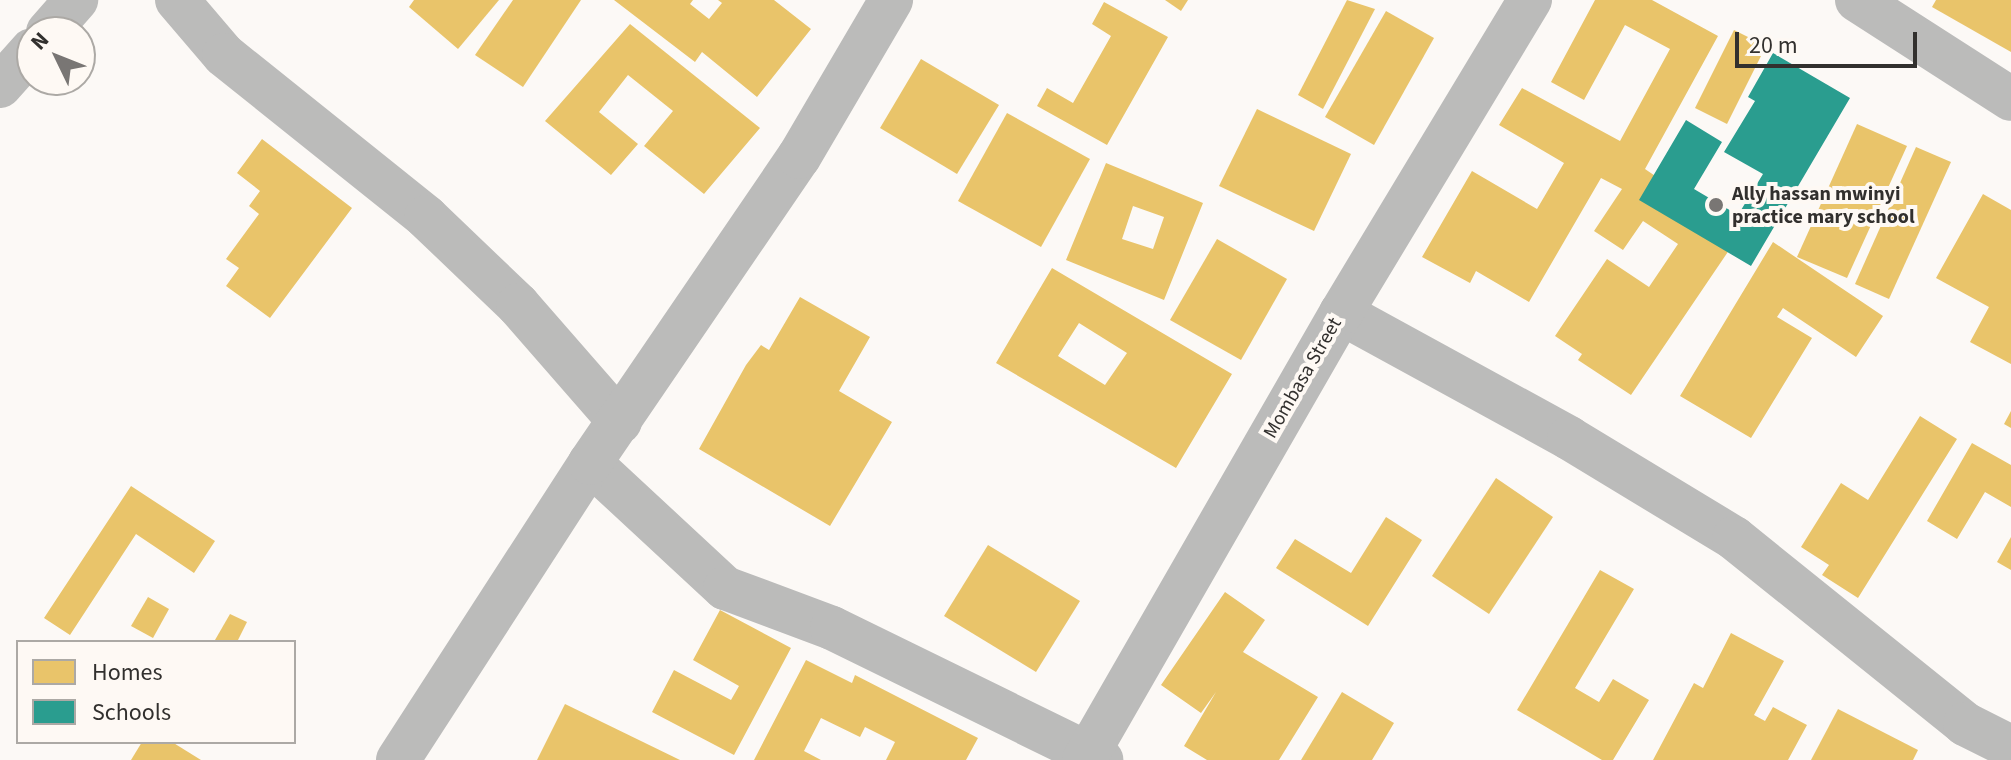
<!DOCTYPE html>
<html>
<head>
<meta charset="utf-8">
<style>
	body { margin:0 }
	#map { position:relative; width:2011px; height:760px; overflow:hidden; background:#fcf9f6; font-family:"Source Sans 3",sans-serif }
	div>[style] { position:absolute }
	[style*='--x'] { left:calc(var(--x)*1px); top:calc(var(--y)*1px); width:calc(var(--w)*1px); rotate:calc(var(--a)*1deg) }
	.homes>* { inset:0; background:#e9c46a }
	.schools>* { inset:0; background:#2a9d8f }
	.minor>* { height:44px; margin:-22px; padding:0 22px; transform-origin:22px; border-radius:22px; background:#bbbbba }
	.dots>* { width:22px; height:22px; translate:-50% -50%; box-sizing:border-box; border:4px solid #fef9f4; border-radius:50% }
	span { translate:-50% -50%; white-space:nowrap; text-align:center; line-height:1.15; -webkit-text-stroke:8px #fef9f4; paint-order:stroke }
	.poi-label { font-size:20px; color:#32302e; font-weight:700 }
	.left { translate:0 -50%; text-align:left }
	.street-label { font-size:20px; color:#32302e }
	.legend { position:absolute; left:16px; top:640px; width:280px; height:104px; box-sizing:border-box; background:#fef9f4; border:2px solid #aca9a5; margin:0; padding:10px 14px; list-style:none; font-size:24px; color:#32302e }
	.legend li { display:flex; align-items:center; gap:16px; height:40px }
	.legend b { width:40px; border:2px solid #aca9a5 }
	.north { position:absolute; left:16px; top:16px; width:80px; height:80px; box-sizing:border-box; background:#fef9f4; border:2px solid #aca9a5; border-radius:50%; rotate:313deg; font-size:22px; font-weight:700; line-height:32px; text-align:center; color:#32302e }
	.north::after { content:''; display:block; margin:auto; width:28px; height:36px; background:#797674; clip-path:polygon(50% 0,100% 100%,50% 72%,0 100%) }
	.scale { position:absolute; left:1735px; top:32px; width:182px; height:36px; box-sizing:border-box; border:4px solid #32302e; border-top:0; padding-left:10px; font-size:24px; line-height:28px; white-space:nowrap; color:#32302e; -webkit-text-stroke:6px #fef9f4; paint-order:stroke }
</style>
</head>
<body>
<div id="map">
	<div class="homes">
		<i style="clip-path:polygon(414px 0,499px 0,458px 49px,409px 7px)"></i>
		<i style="clip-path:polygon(513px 0,581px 0,523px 87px,475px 55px)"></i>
		<i style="clip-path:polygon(614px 0,693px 0,690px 4px,709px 19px,722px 3px,718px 0,774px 0,811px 29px,757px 97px,702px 52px,695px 62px)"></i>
		<i style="clip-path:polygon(1165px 0,1188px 0,1181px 11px)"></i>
		<i style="clip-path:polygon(1347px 0,1375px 9px,1323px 109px,1298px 95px)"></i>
		<i style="clip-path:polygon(1595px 0,1652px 0,1718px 36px,1645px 169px,1740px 234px,1631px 395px,1578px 360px,1582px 354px,1555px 336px,1607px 259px,1649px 287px,1678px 244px,1643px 221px,1623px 250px,1594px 231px,1622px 189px,1601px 178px,1529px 302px,1476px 271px,1470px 283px,1422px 257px,1472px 171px,1537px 209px,1564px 163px,1499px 125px,1522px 88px,1620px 141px,1670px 49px,1625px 25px,1584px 100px,1551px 82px)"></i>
		<i style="clip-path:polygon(1936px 0,2011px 0,2011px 52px,1932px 7px)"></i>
		<i style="clip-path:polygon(1104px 2px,1168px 37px,1107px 145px,1037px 106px,1047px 88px,1073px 103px,1111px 36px,1092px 24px)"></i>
		<i style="clip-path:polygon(1386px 11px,1434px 38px,1374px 145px,1325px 117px)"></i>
		<i style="clip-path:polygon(630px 24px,760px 128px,704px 194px,644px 146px,673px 111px,628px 75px,599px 112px,638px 144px,611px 175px,545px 121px)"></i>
		<i style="clip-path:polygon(1734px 30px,1766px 46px,1727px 124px,1695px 108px)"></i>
		<i style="clip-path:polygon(921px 59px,999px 105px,957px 174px,880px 128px)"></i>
		<i style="clip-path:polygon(1257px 109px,1351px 154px,1314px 231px,1219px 186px)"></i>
		<i style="clip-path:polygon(1007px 113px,1090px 159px,1041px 247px,958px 201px)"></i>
		<i style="clip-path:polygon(1857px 124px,1907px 146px,1847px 278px,1797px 257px)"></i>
		<i style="clip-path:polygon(262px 139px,352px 208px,270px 318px,226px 286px,239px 268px,226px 259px,259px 214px,249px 206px,260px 191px,237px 173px)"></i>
		<i style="clip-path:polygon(1916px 147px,1951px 162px,1889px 299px,1855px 284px)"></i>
		<i style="clip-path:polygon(evenodd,1106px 163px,1203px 203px,1164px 300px,1066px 260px,1106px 163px,1133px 206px,1164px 217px,1153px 249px,1122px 239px,1133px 206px)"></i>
		<i style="clip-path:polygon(1983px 194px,2011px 210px,2011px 364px,1970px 342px,1989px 307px,1936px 278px)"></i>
		<i style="clip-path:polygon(1217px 239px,1287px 279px,1241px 360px,1170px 320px)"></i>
		<i style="clip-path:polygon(1773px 242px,1883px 316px,1856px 357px,1783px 308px,1777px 317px,1812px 338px,1751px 438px,1680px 396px)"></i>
		<i style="clip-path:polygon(evenodd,1052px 268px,1232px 374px,1176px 468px,996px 363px,1052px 268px,1079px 323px,1127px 353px,1105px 385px,1058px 356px,1079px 323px)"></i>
		<i style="clip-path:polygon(800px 297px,870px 337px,839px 391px,892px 422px,830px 526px,699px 449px,746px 365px,761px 345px,769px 350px)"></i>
		<i style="clip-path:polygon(2011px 411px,2011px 428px,2004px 424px)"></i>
		<i style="clip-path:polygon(1920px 416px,1957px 439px,1858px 598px,1822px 575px,1829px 565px,1801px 547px,1841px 483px,1868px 500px)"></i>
		<i style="clip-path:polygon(1972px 443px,2011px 465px,2011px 507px,1985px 492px,1957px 539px,1927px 521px)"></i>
		<i style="clip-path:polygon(1496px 478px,1553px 517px,1489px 614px,1432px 576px)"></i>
		<i style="clip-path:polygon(131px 486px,215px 541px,194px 573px,136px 534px,70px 635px,44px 618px)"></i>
		<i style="clip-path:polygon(1386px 517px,1422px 540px,1368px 626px,1276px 568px,1295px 539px,1351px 573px)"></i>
		<i style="clip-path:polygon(2011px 537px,2011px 570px,1997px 562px)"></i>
		<i style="clip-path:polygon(988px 545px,1080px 601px,1036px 672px,944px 616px)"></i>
		<i style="clip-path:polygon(1600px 570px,1634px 589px,1575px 688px,1599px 702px,1613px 679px,1649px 700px,1613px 760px,1602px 760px,1517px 710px)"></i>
		<i style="clip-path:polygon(1225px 592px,1265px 620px,1243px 652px,1318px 697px,1279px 760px,1207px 760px,1184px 746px,1216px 692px,1201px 713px,1161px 685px)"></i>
		<i style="clip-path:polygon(148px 597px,169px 609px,153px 638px,131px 626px)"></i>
		<i style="clip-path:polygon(720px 610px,791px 648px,734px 755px,652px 712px,674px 670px,731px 700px,739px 686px,693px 660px)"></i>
		<i style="clip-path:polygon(230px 614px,247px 622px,237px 642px,219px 642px,215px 640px)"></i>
		<i style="clip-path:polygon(1731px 633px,1784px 661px,1754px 715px,1765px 721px,1773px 707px,1807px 725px,1788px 760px,1653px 760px,1694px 683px,1703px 688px)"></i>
		<i style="clip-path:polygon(806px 660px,852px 683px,855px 675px,978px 738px,966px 760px,886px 760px,895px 742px,865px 727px,860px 737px,821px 718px,804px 751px,821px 760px,754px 760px)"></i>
		<i style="clip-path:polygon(1342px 692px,1394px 723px,1372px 760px,1301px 760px)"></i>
		<i style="clip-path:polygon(565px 704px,680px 760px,537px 760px)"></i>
		<i style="clip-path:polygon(1838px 709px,1918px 750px,1913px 760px,1811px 760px)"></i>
		<i style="clip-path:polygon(142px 742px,172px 742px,201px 760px,131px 760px)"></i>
	</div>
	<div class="schools">
		<i style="clip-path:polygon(1773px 53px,1850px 98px,1751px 266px,1639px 200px,1686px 120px,1722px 142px,1694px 189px,1738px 215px,1763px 174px,1724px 152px,1755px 101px,1748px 97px)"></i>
	</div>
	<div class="minor">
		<i style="--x:177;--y:0;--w:72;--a:49.5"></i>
		<i style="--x:224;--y:55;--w:259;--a:38.7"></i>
		<i style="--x:426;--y:217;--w:127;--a:43.7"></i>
		<i style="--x:518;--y:305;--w:155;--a:48.9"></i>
		<i style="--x:1857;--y:0;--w:183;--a:32.7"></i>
		<i style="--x:48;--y:32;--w:43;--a:-48.8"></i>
		<i style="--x:0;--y:86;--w:48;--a:-48.4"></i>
		<i style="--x:1341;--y:313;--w:260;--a:28.7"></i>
		<i style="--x:1569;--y:438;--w:193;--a:31.2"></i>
		<i style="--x:1734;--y:538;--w:297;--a:38.8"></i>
		<i style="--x:1965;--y:724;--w:51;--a:26.6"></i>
		<i style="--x:590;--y:463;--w:184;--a:42.8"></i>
		<i style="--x:725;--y:588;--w:114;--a:20.5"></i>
		<i style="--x:832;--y:628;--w:300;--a:26.1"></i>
		<i style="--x:398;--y:760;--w:354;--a:-57.1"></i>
		<i style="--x:590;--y:463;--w:371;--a:-55.7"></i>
		<i style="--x:799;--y:157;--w:182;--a:-59.6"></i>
		<i style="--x:1084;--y:760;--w:516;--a:-60.1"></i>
		<i style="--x:1341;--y:313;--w:366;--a:-58.9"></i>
	</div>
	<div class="dots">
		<i style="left:1716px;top:205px;background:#797674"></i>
	</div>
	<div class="poi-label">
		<span class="left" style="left:1732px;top:206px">Ally hassan mwinyi<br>practice mary school</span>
	</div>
	<div class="street-label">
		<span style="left:1303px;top:378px;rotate:-60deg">Mombasa Street</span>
	</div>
	<ul class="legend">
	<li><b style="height:22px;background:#e9c46a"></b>Homes</li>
	<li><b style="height:22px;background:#2a9d8f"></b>Schools</li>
	</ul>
	<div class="north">N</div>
	<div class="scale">20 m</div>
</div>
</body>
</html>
